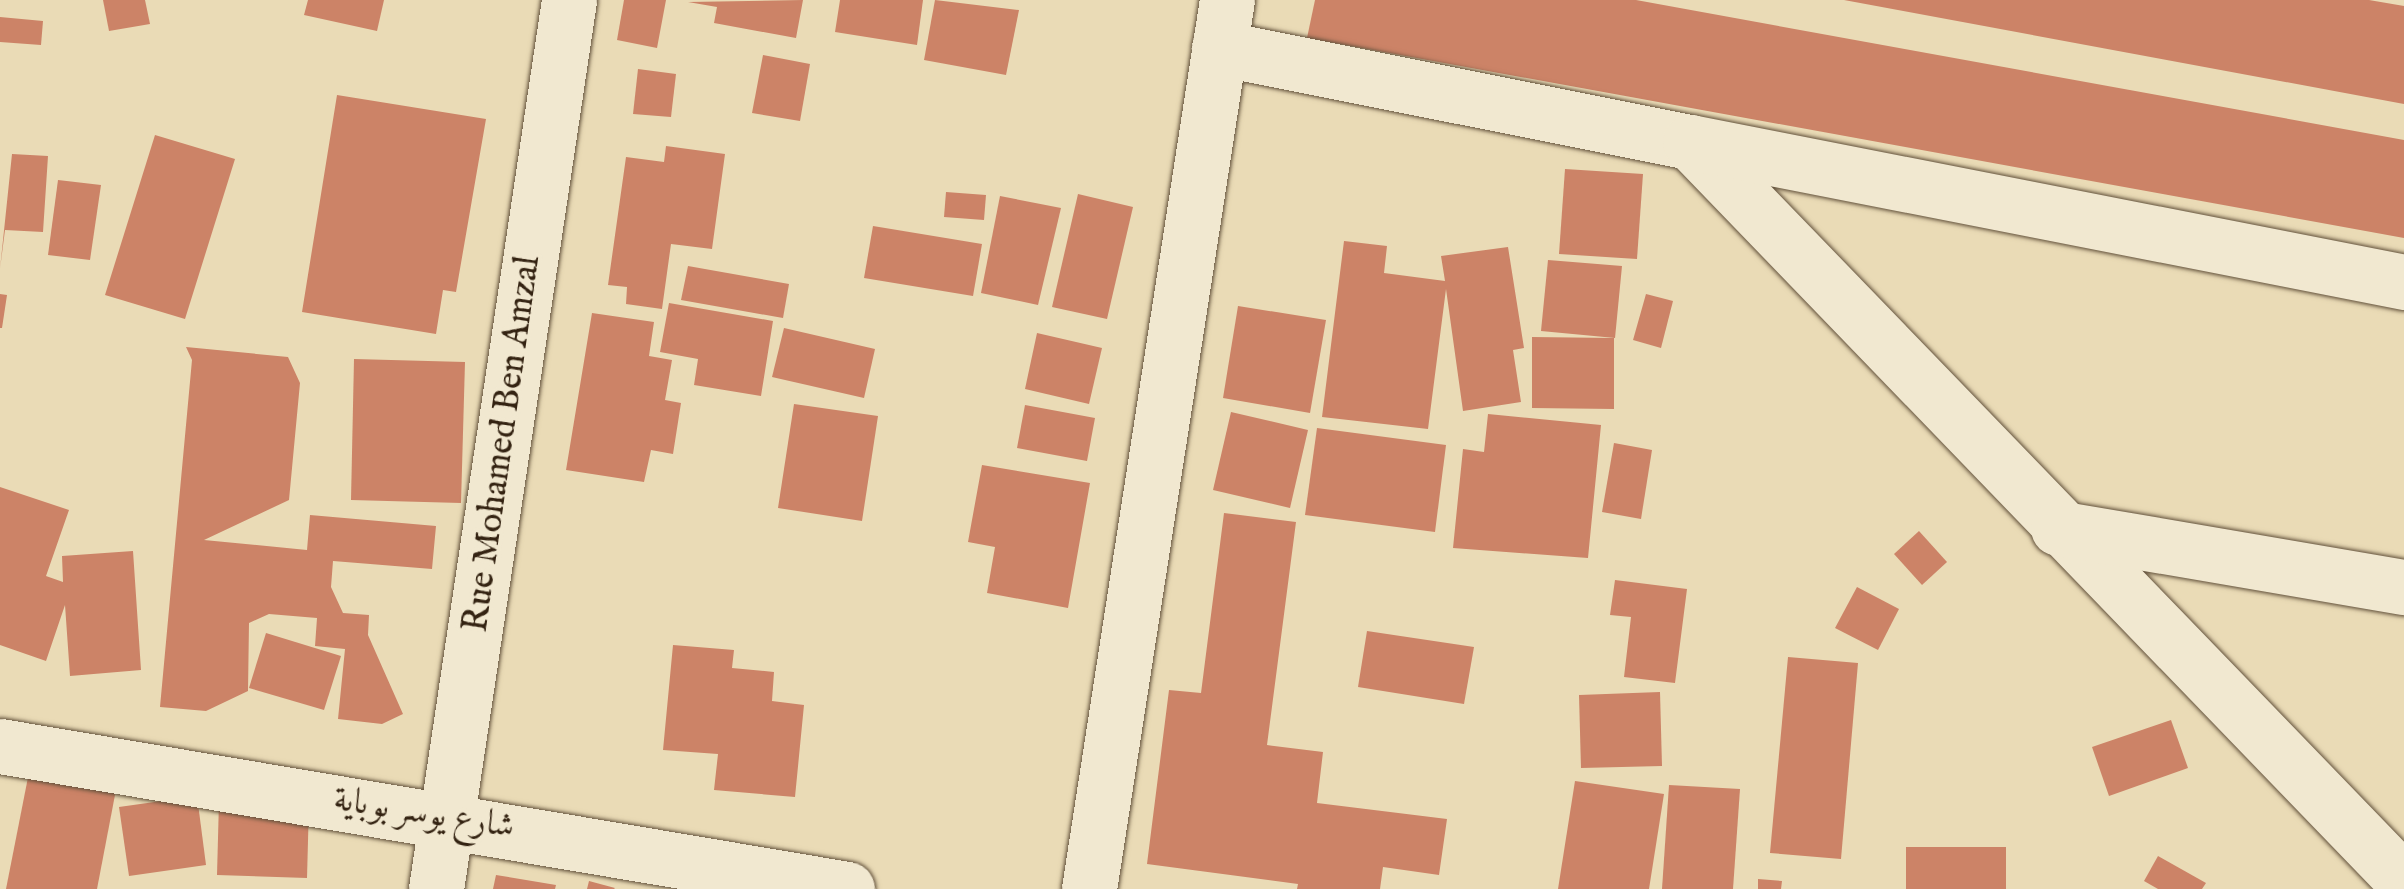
<!DOCTYPE html>
<html>
<head>
<meta charset="utf-8">
<style>
	body { margin:0 }
	#map { position:relative; width:2404px; height:889px; overflow:hidden; background:#eadbb6; font-family:"IM FELL English",Amiri,serif }
	div>[style] { position:absolute }
	[style*='--x'] { left:calc(var(--x)*1px); top:calc(var(--y)*1px); width:calc(var(--w)*1px); rotate:calc(var(--a)*1deg) }
	.building>* { inset:0; background:#cc8367 }
	.roads { filter:drop-shadow(0 0 2px #62513b) drop-shadow(0 0 2px #62513b) }
	.minor>* { height:55px; margin:-27.5px; padding:0 27.5px; transform-origin:27.5px; border-radius:27.5px; background:#f1e8d0 }
	span { translate:-50% -50%; white-space:nowrap; text-align:center; line-height:1.15; -webkit-text-stroke:8px #f1e8d0; paint-order:stroke }
	.street-label { font-size:35px; color:#342312 }
</style>
</head>
<body>
<div id="map">
	<div class="building">
		<i style="clip-path:polygon(103px 0,145px 0,150px 24px,109px 31px)"></i>
		<i style="clip-path:polygon(308px 0,384px 0,377px 31px,304px 15px)"></i>
		<i style="clip-path:polygon(624px 0,666px 0,657px 48px,617px 40px)"></i>
		<i style="clip-path:polygon(803px 0,796px 38px,714px 23px,717px 7px,688px 2px)"></i>
		<i style="clip-path:polygon(840px 0,923px 0,917px 45px,835px 32px)"></i>
		<i style="clip-path:polygon(935px 0,1019px 10px,1006px 75px,924px 60px)"></i>
		<i style="clip-path:polygon(1315px 0,1636px 0,2404px 140px,2404px 238px,1307px 38px)"></i>
		<i style="clip-path:polygon(1844px 0,2369px 0,2404px 6px,2404px 104px)"></i>
		<i style="clip-path:polygon(0 17px,43px 21px,41px 45px,0 42px)"></i>
		<i style="clip-path:polygon(763px 55px,810px 64px,800px 121px,752px 113px)"></i>
		<i style="clip-path:polygon(638px 69px,676px 74px,671px 117px,633px 114px)"></i>
		<i style="clip-path:polygon(337px 95px,486px 119px,456px 292px,443px 290px,436px 334px,302px 312px)"></i>
		<i style="clip-path:polygon(155px 135px,235px 159px,185px 319px,105px 295px)"></i>
		<i style="clip-path:polygon(666px 146px,725px 154px,712px 249px,671px 244px,662px 309px,626px 304px,627px 287px,608px 285px,626px 157px,664px 162px)"></i>
		<i style="clip-path:polygon(12px 154px,48px 156px,43px 232px,5px 230px,0 269px)"></i>
		<i style="clip-path:polygon(1565px 169px,1643px 174px,1637px 259px,1559px 254px)"></i>
		<i style="clip-path:polygon(58px 180px,101px 185px,90px 260px,48px 255px)"></i>
		<i style="clip-path:polygon(946px 192px,986px 195px,984px 220px,944px 217px)"></i>
		<i style="clip-path:polygon(1078px 194px,1133px 207px,1107px 319px,1052px 307px)"></i>
		<i style="clip-path:polygon(1000px 196px,1061px 208px,1038px 305px,981px 293px)"></i>
		<i style="clip-path:polygon(873px 226px,982px 244px,973px 296px,864px 278px)"></i>
		<i style="clip-path:polygon(1344px 241px,1387px 246px,1384px 273px,1445px 281px,1441px 256px,1508px 247px,1524px 348px,1513px 350px,1521px 402px,1463px 411px,1446px 289px,1428px 429px,1322px 417px)"></i>
		<i style="clip-path:polygon(1548px 260px,1622px 266px,1615px 338px,1541px 331px)"></i>
		<i style="clip-path:polygon(688px 266px,789px 284px,783px 318px,681px 300px)"></i>
		<i style="clip-path:polygon(0 294px,7px 295px,2px 328px,0 328px)"></i>
		<i style="clip-path:polygon(1646px 294px,1673px 301px,1661px 348px,1633px 340px)"></i>
		<i style="clip-path:polygon(669px 303px,773px 321px,761px 396px,694px 385px,698px 359px,660px 352px)"></i>
		<i style="clip-path:polygon(1238px 306px,1326px 320px,1310px 413px,1223px 398px)"></i>
		<i style="clip-path:polygon(592px 313px,654px 322px,649px 356px,672px 360px,665px 400px,681px 403px,673px 454px,651px 450px,644px 482px,566px 470px)"></i>
		<i style="clip-path:polygon(784px 328px,875px 349px,864px 398px,772px 377px)"></i>
		<i style="clip-path:polygon(1037px 333px,1102px 348px,1089px 404px,1025px 389px)"></i>
		<i style="clip-path:polygon(1532px 337px,1614px 338px,1614px 409px,1532px 408px)"></i>
		<i style="clip-path:polygon(186px 347px,288px 357px,300px 383px,289px 500px,204px 540px,307px 550px,310px 515px,436px 526px,432px 569px,333px 561px,331px 587px,343px 613px,369px 615px,368px 635px,403px 714px,382px 724px,338px 719px,345px 649px,315px 646px,317px 618px,269px 614px,249px 623px,248px 691px,206px 711px,160px 707px,192px 360px)"></i>
		<i style="clip-path:polygon(354px 359px,465px 362px,461px 503px,351px 500px)"></i>
		<i style="clip-path:polygon(794px 404px,878px 416px,862px 521px,778px 508px)"></i>
		<i style="clip-path:polygon(1025px 405px,1095px 418px,1087px 461px,1017px 448px)"></i>
		<i style="clip-path:polygon(1231px 412px,1308px 430px,1290px 508px,1213px 490px)"></i>
		<i style="clip-path:polygon(1488px 414px,1601px 425px,1588px 558px,1453px 548px,1463px 449px,1484px 452px)"></i>
		<i style="clip-path:polygon(1317px 428px,1446px 445px,1435px 532px,1305px 515px)"></i>
		<i style="clip-path:polygon(1614px 443px,1652px 450px,1641px 519px,1602px 512px)"></i>
		<i style="clip-path:polygon(982px 465px,1090px 483px,1068px 608px,987px 593px,995px 547px,968px 542px)"></i>
		<i style="clip-path:polygon(0 487px,69px 510px,46px 576px,63px 582px,62px 556px,133px 551px,141px 670px,70px 676px,65px 605px,46px 661px,0 645px)"></i>
		<i style="clip-path:polygon(1224px 513px,1296px 522px,1267px 745px,1323px 752px,1317px 803px,1447px 819px,1439px 875px,1383px 867px,1380px 889px,1297px 889px,1298px 884px,1147px 864px,1169px 690px,1201px 693px)"></i>
		<i style="clip-path:polygon(1919px 531px,1947px 562px,1922px 585px,1894px 554px)"></i>
		<i style="clip-path:polygon(1615px 580px,1687px 589px,1675px 683px,1624px 677px,1631px 617px,1610px 615px)"></i>
		<i style="clip-path:polygon(1857px 587px,1899px 609px,1878px 650px,1835px 628px)"></i>
		<i style="clip-path:polygon(1367px 631px,1474px 647px,1464px 704px,1358px 687px)"></i>
		<i style="clip-path:polygon(266px 633px,341px 656px,324px 710px,249px 688px)"></i>
		<i style="clip-path:polygon(673px 645px,734px 650px,732px 668px,774px 672px,772px 701px,804px 705px,795px 797px,714px 790px,718px 754px,663px 750px)"></i>
		<i style="clip-path:polygon(1788px 657px,1858px 663px,1841px 859px,1770px 853px)"></i>
		<i style="clip-path:polygon(1660px 692px,1662px 766px,1581px 768px,1579px 695px)"></i>
		<i style="clip-path:polygon(2171px 720px,2188px 768px,2109px 796px,2092px 747px)"></i>
		<i style="clip-path:polygon(32px 757px,119px 774px,97px 889px,6px 889px)"></i>
		<i style="clip-path:polygon(1575px 781px,1664px 794px,1649px 889px,1558px 889px)"></i>
		<i style="clip-path:polygon(1669px 785px,1740px 789px,1733px 889px,1662px 889px)"></i>
		<i style="clip-path:polygon(197px 796px,206px 865px,129px 876px,119px 807px)"></i>
		<i style="clip-path:polygon(219px 801px,309px 803px,307px 878px,217px 875px)"></i>
		<i style="clip-path:polygon(1906px 847px,2006px 847px,2006px 889px,1906px 889px)"></i>
		<i style="clip-path:polygon(2158px 856px,2206px 883px,2202px 889px,2158px 889px,2144px 881px)"></i>
		<i style="clip-path:polygon(496px 875px,556px 885px,555px 889px,493px 889px)"></i>
		<i style="clip-path:polygon(1758px 879px,1782px 881px,1781px 889px,1758px 889px)"></i>
		<i style="clip-path:polygon(589px 881px,615px 888px,614px 889px,587px 889px)"></i>
	</div>
	<div class="roads">
		<div class="minor">
			<i style="--x:1219;--y:48;--w:480;--a:11.3"></i>
			<i style="--x:1690;--y:142;--w:1028;--a:45.99"></i>
			<i style="--x:1690;--y:142;--w:728;--a:11.09"></i>
			<i style="--x:2058;--y:528;--w:351;--a:9.7"></i>
			<i style="--x:0;--y:746;--w:859;--a:9.58"></i>
			<i style="--x:436;--y:889;--w:899;--a:-81.49"></i>
			<i style="--x:1089;--y:889;--w:900;--a:-81.18"></i>
		</div>
	</div>
	<div class="street-label">
		<span style="left:503px;top:444px;rotate:-82deg">Rue Mohamed Ben Amzal</span>
		<span style="left:424px;top:814px;rotate:9deg">شارع يوسر بوباية</span>
	</div>
</div>
</body>
</html>
